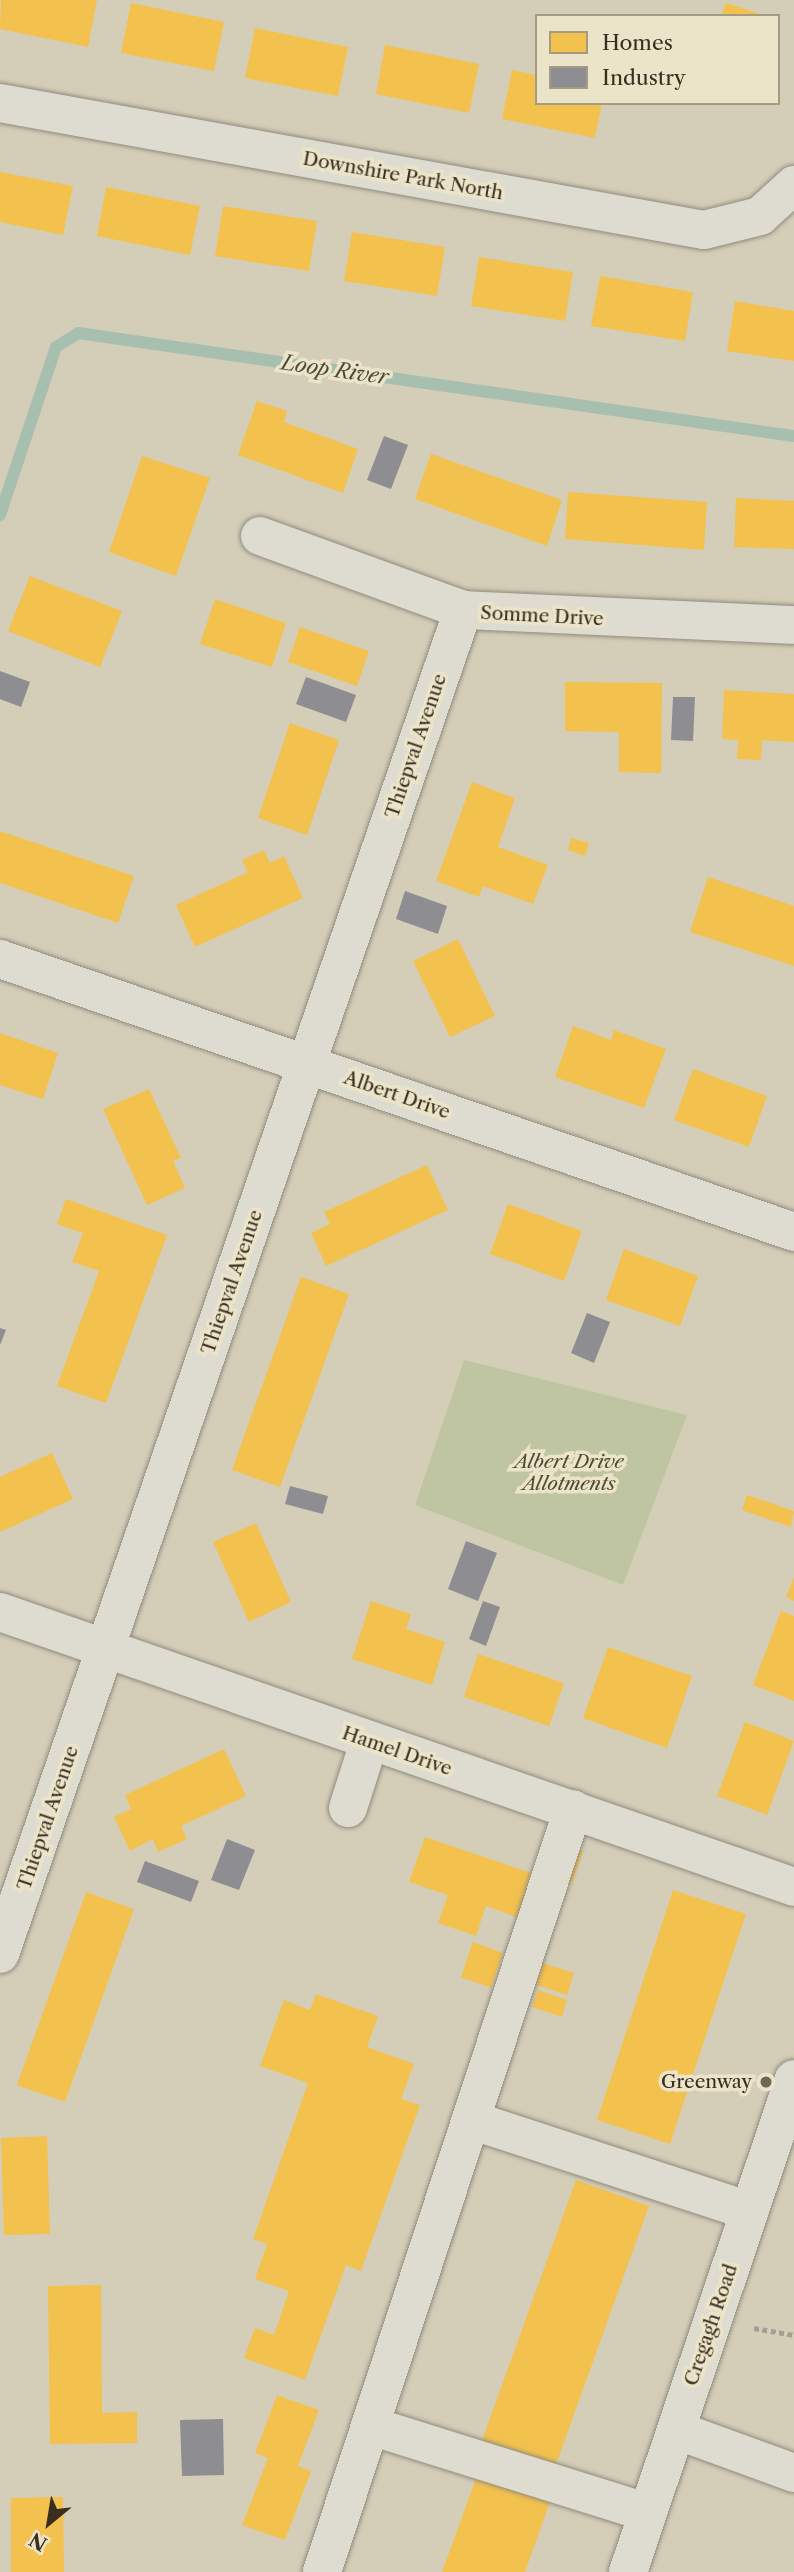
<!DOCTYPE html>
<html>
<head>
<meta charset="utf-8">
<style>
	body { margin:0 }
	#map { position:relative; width:794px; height:2572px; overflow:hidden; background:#d4ceb8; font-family:"Libre Caslon Text",serif }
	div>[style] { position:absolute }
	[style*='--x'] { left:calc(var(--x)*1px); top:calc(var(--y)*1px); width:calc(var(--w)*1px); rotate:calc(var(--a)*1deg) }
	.green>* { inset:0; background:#bfc5a1 }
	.homes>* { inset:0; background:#f2c14e }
	.industry>* { inset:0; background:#8d8d92 }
	.stream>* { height:12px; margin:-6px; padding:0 6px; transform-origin:6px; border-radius:6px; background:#a7bfaf }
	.path>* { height:4.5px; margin-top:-2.25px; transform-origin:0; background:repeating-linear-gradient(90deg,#a39f95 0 5px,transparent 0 8.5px) }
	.roads { filter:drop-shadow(0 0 2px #908b7d) drop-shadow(0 0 2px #908b7d) }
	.minor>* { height:38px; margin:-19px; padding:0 19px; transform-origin:19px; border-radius:19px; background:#dedcd0 }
	.dots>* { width:19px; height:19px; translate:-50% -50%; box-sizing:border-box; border:4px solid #ece4c8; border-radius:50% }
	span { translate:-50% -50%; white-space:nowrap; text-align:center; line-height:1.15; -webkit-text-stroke:7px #ece4c8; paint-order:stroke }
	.street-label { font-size:19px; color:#392e20 }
	.park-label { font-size:19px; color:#504b36; font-style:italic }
	.poi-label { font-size:19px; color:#392e20 }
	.right { translate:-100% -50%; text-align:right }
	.water-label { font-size:21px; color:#4b4a3c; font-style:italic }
	.legend { position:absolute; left:535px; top:14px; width:245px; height:91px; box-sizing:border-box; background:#ece4c8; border:2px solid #a49b85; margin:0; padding:9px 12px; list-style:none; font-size:21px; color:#392e20 }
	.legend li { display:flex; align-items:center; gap:14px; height:35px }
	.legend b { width:35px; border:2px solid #a49b85 }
	.north { position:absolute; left:14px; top:2488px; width:70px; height:70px; -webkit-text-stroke:5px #ece4c8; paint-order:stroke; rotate:210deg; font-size:19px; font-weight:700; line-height:28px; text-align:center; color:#392e20 }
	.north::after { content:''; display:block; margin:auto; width:24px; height:32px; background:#392e20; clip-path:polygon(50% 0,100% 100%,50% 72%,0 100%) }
</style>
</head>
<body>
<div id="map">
	<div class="green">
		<i style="clip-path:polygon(464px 1360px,687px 1415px,623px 1585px,415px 1505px)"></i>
	</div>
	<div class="homes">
		<i style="clip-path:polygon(1px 0,97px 0,88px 47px,0 29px)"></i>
		<i style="clip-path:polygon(131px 3px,224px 22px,214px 71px,121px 53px)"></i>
		<i style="clip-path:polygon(726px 3px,763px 15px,763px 16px,721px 16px)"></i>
		<i style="clip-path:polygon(255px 28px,348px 47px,338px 96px,245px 78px)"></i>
		<i style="clip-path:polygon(385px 45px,479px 64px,469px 113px,376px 94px)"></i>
		<i style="clip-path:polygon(512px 70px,537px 75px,537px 103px,602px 103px,595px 138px,502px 119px)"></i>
		<i style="clip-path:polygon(0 172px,73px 186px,63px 235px,0 222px)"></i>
		<i style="clip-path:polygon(106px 187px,200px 206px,190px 255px,97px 236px)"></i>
		<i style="clip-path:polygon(223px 206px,317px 221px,309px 271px,215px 256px)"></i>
		<i style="clip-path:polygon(352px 232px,445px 247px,437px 296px,344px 281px)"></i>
		<i style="clip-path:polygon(479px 257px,573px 272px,565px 321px,471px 306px)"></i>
		<i style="clip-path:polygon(600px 276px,693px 292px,685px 341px,591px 326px)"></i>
		<i style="clip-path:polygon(735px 301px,794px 311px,794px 361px,727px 351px)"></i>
		<i style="clip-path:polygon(257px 401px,287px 411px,284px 422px,358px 449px,343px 493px,238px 455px)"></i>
		<i style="clip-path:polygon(431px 454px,562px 500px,547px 546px,415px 499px)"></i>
		<i style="clip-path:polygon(142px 456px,210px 478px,176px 576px,109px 552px)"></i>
		<i style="clip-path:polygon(568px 492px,707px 502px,704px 550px,565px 539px)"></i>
		<i style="clip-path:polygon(736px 498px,794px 501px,794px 549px,734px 547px)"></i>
		<i style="clip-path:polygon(30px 576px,122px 611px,100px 667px,8px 631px)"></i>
		<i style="clip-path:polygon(215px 599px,286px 623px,272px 667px,200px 644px)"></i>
		<i style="clip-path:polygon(300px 627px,369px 651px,357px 686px,288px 662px)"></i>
		<i style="clip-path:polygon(565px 682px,662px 683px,661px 773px,619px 772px,619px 732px,565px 731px)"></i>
		<i style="clip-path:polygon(724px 690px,794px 694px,794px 742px,762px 740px,761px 760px,737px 759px,738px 740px,722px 739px)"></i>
		<i style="clip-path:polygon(290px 723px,339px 740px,307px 835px,258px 818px)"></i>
		<i style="clip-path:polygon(472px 782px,515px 798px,498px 847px,548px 865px,533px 904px,483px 886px,479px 897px,436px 881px)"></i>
		<i style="clip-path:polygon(0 831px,134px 876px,118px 923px,0 883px)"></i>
		<i style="clip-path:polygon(571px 838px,589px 843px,585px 856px,568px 850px)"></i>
		<i style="clip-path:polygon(264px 850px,270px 863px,284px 856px,303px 898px,195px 947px,176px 905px,248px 872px,242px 860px)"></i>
		<i style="clip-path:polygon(708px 877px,794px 906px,794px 966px,690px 932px)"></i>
		<i style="clip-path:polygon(458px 939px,495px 1016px,450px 1037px,413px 961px)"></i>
		<i style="clip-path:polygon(573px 1026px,611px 1040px,614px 1030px,666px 1049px,644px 1108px,555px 1077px)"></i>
		<i style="clip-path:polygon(0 1033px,58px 1053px,43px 1099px,0 1085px)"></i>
		<i style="clip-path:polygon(693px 1069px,767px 1096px,749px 1147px,674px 1120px)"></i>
		<i style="clip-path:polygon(149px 1089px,181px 1158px,173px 1161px,185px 1188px,147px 1205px,103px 1109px)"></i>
		<i style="clip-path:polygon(427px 1165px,448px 1210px,326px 1266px,311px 1233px,330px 1224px,324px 1212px)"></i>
		<i style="clip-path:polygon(66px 1199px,167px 1235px,106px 1403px,57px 1386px,99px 1271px,72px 1262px,83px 1233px,57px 1224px)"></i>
		<i style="clip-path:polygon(508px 1204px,582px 1231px,564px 1281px,490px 1254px)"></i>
		<i style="clip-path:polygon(624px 1249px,698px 1276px,680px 1326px,606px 1300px)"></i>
		<i style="clip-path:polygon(301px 1277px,349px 1294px,280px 1487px,232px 1470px)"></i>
		<i style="clip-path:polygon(52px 1453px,73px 1499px,0 1532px,0 1477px)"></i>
		<i style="clip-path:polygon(747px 1495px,794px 1511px,791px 1527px,742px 1510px)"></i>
		<i style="clip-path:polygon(256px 1523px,291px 1602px,249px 1622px,213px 1542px)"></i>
		<i style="clip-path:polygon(794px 1577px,794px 1601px,786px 1597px)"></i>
		<i style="clip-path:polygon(371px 1601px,411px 1614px,406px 1629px,445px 1642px,432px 1685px,352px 1659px)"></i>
		<i style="clip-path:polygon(781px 1611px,794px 1616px,794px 1701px,753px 1685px)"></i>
		<i style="clip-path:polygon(608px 1647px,692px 1676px,667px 1748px,583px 1718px)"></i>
		<i style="clip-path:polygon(478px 1654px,564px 1683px,549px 1726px,464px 1697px)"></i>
		<i style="clip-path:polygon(745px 1722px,794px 1741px,767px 1815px,717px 1796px)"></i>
		<i style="clip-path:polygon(224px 1749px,246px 1796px,181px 1826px,187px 1839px,158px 1852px,153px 1839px,130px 1851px,114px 1817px,131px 1809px,125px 1795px)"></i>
		<i style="clip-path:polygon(425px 1837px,534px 1874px,519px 1918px,486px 1906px,476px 1936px,438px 1923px,448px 1895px,409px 1882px)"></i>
		<i style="clip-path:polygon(563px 1844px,583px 1851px,572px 1884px,552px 1877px)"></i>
		<i style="clip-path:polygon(673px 1890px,746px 1914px,670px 2144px,597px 2120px)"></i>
		<i style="clip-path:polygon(86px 1892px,134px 1909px,65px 2102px,17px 2085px)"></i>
		<i style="clip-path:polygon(473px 1942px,503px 1953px,491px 1988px,461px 1977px)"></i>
		<i style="clip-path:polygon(532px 1960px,574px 1973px,567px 1995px,525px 1981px)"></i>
		<i style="clip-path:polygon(538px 1990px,567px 2000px,562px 2017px,532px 2007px)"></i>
		<i style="clip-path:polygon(316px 1994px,378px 2016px,367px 2047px,414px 2064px,401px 2099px,420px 2105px,361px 2271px,346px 2265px,305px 2380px,244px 2358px,255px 2328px,274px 2335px,289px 2291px,255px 2279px,267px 2244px,253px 2239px,308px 2083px,260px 2066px,284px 2000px,310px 2010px)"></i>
		<i style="clip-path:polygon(47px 2136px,50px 2234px,4px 2235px,1px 2138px)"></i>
		<i style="clip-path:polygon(576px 2180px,649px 2206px,554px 2470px,481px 2443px)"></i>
		<i style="clip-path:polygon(101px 2285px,102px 2413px,137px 2412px,137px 2443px,50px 2444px,48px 2286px)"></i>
		<i style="clip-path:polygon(277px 2395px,319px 2410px,298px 2466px,311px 2471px,285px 2540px,242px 2525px,268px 2458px,255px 2453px)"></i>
		<i style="clip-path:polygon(477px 2476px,550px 2502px,525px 2572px,442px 2572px)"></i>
		<i style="clip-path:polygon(63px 2497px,64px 2572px,11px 2572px,11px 2498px)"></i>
	</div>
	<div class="industry">
		<i style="clip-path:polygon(384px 436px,408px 445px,391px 489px,367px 480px)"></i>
		<i style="clip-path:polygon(0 671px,30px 682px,21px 707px,0 699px)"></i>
		<i style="clip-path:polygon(306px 677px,356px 695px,346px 722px,296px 704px)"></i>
		<i style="clip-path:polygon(673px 697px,695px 697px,693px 741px,671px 740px)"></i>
		<i style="clip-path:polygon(405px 891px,447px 906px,438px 934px,396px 919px)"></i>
		<i style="clip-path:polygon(587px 1313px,610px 1322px,594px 1363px,571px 1353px)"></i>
		<i style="clip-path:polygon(0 1328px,6px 1330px,0 1345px)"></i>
		<i style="clip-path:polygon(290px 1486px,328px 1496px,323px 1514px,285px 1504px)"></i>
		<i style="clip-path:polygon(466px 1541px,497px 1553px,478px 1601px,448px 1589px)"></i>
		<i style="clip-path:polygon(483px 1601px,500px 1607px,486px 1646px,469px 1639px)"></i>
		<i style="clip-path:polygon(227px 1839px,255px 1850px,239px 1890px,211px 1880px)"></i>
		<i style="clip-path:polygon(145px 1861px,199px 1881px,191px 1902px,137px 1882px)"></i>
		<i style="clip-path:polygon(223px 2419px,224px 2475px,182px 2476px,180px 2420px)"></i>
	</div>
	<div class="stream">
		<i style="--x:0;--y:515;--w:177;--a:-71.6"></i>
		<i style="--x:56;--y:347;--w:26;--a:-32"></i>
		<i style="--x:78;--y:333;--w:723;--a:8.19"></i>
	</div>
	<div class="path">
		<i style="--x:754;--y:2328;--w:41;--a:9.9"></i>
	</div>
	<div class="roads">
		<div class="minor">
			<i style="--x:0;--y:103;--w:715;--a:10.23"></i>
			<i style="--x:704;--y:230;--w:58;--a:-14"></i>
			<i style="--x:760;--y:216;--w:46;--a:-42.4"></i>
			<i style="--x:260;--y:536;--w:216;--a:20"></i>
			<i style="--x:463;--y:610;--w:331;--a:2.6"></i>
			<i style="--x:0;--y:959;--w:840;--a:18.97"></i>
			<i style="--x:0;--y:1612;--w:840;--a:19.1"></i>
			<i style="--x:348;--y:1808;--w:69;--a:-72.3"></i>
			<i style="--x:0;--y:1954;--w:1422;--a:-70.99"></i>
			<i style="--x:471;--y:2120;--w:293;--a:18.1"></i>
			<i style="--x:371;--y:2426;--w:290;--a:17.4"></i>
			<i style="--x:676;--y:2430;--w:126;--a:20"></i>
			<i style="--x:322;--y:2572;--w:803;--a:-71.79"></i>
			<i style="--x:628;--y:2572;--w:520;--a:-71.39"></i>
		</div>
	</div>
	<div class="dots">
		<i style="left:766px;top:2082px;background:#6f6655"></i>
	</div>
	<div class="street-label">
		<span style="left:403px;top:176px;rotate:10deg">Downshire Park North</span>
		<span style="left:542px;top:616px;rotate:3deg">Somme Drive</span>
		<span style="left:416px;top:746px;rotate:-71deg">Thiepval Avenue</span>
		<span style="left:397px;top:1095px;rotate:19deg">Albert Drive</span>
		<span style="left:232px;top:1282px;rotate:-71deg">Thiepval Avenue</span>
		<span style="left:397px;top:1751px;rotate:19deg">Hamel Drive</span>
		<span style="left:48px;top:1818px;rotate:-71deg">Thiepval Avenue</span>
		<span style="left:711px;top:2325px;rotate:-71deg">Cregagh Road</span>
	</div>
	<div class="park-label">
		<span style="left:569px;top:1473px">Albert Drive<br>Allotments</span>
	</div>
	<div class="poi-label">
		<span class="right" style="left:752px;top:2082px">Greenway</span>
	</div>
	<div class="water-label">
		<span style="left:335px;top:370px;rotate:8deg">Loop River</span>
	</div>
	<ul class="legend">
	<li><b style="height:19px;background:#f2c14e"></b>Homes</li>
	<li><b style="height:19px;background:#8d8d92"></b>Industry</li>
	</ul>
	<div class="north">N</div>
</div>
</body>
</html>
